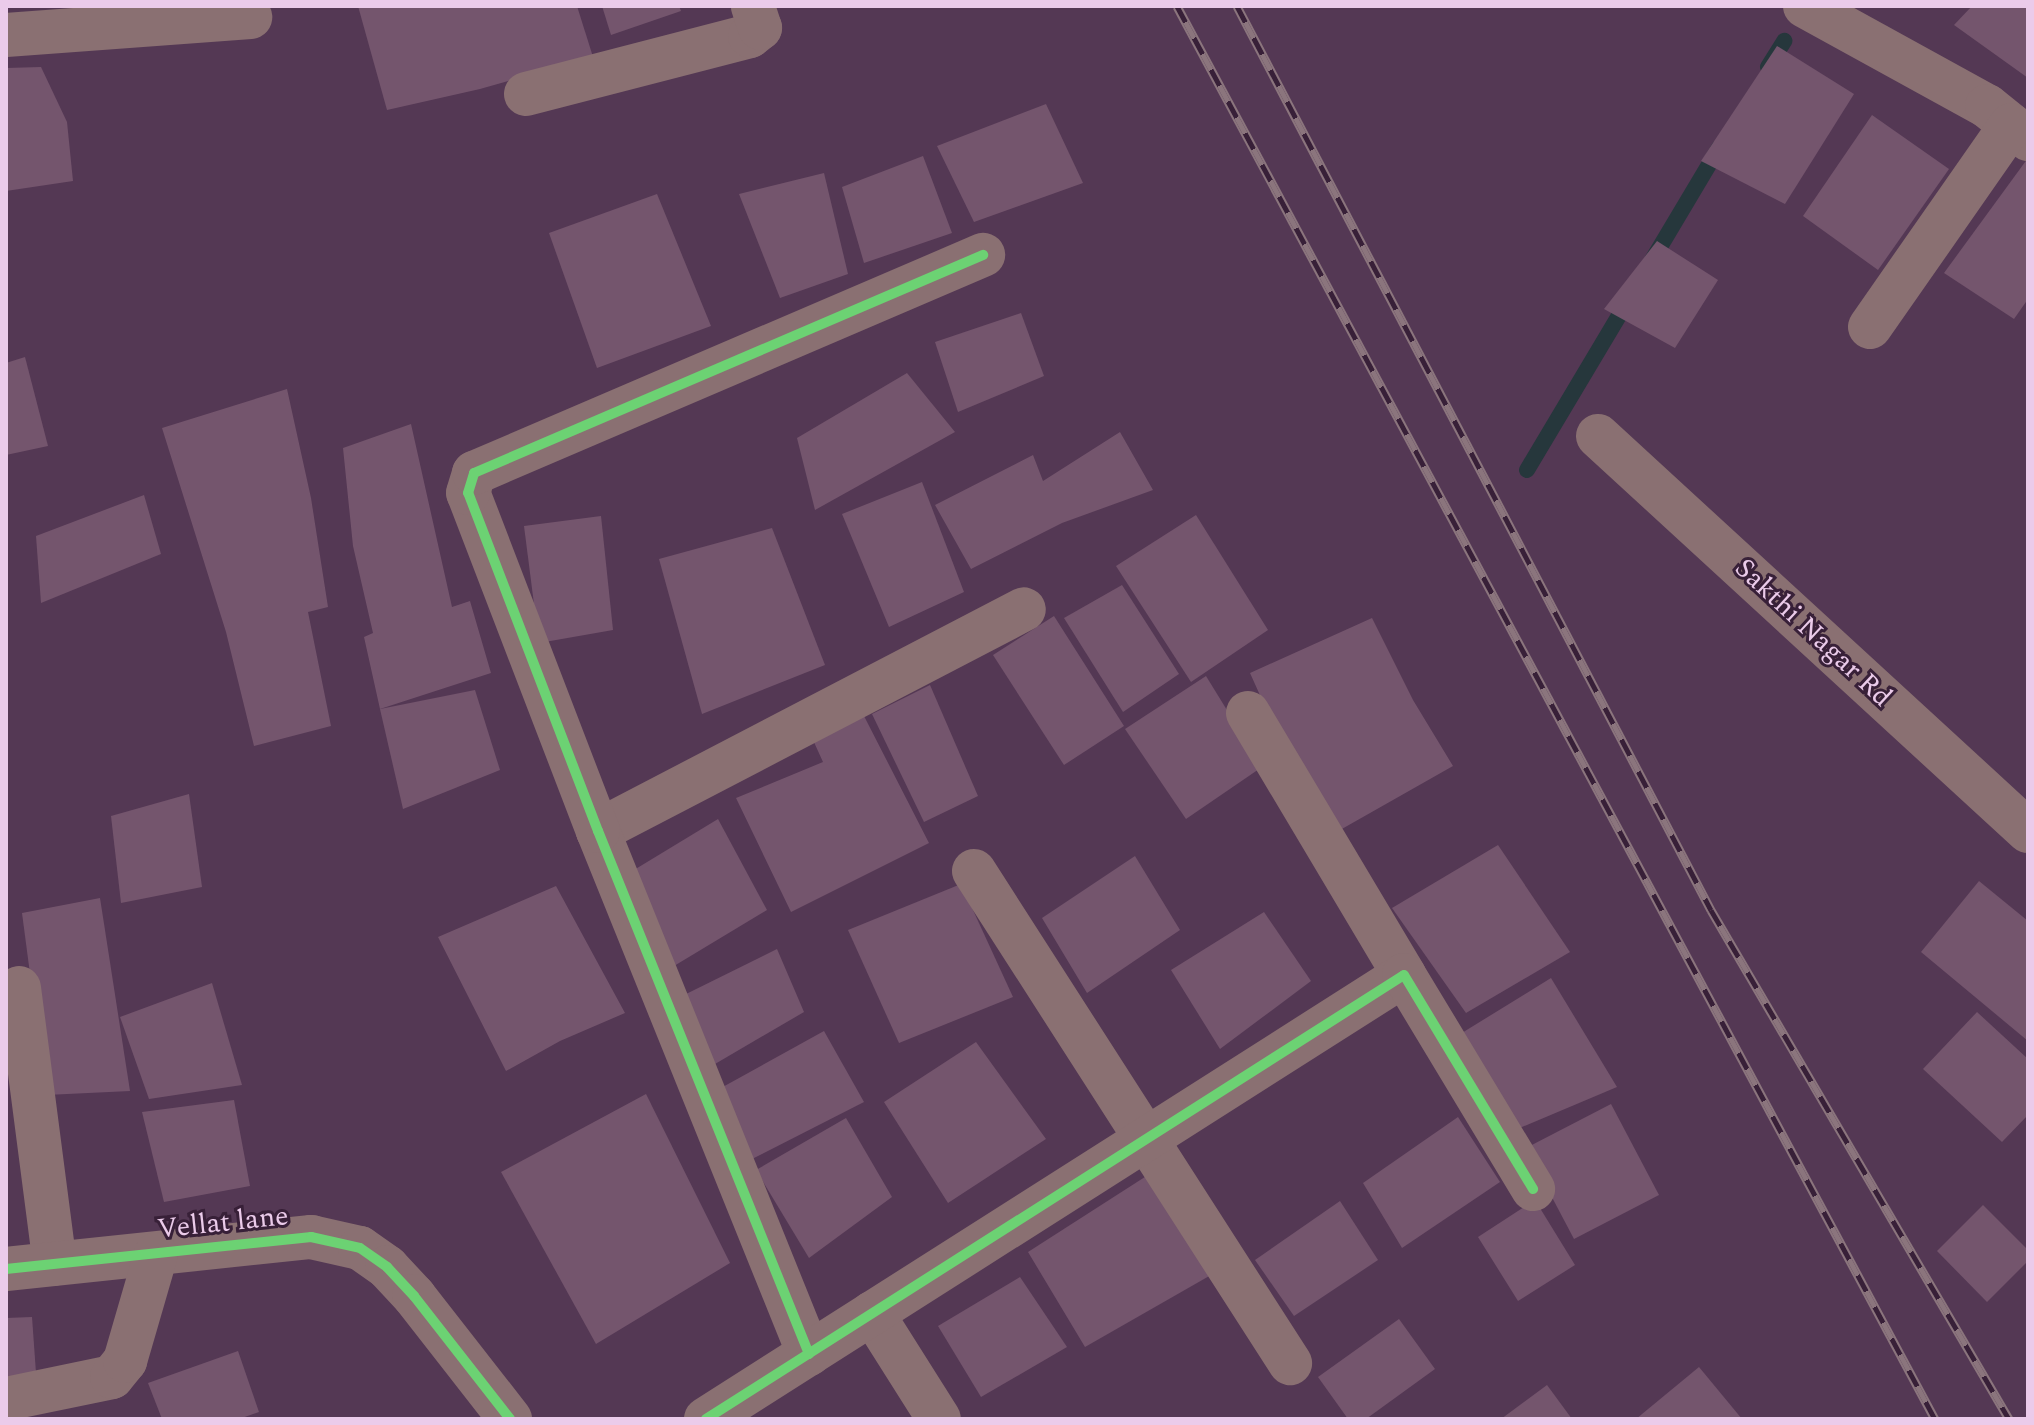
<!DOCTYPE html>
<html>
<head>
<meta charset="utf-8">
<style>
	body { margin:0 }
	#map { position:relative; width:2034px; height:1425px; overflow:hidden; background:#543854; font-family:Spectral,serif }
	div>[style] { position:absolute }
	[style*='--x'] { left:calc(var(--x)*1px); top:calc(var(--y)*1px); width:calc(var(--w)*1px); rotate:calc(var(--a)*1deg) }
	.stream>* { height:16px; margin:-8px; padding:0 8px; transform-origin:8px; border-radius:8px; background:#26373c }
	.building>* { inset:0; background:#74556d }
	.minor>* { height:44px; margin:-22px; padding:0 22px; transform-origin:22px; border-radius:22px; background:#8a7072 }
	.rail>* { height:9px; margin-top:-4.5px; transform-origin:0; background:repeating-linear-gradient(90deg,#382038 0 18px,#8b757d 0 36px); box-sizing:border-box; border-block:2px solid #8b757d }
	.cycleway>* { height:10px; margin:-5px; padding:0 5px; transform-origin:5px; border-radius:5px; background:#6cd273 }
	span { translate:-50% -50%; white-space:nowrap; text-align:center; line-height:1.15; -webkit-text-stroke:6px #382038; paint-order:stroke }
	.street-label { font-size:28px; color:#ebcbea }
	.frame { position:absolute; inset:0; border:8px solid #ebcbea; pointer-events:none }
</style>
</head>
<body>
<div id="map">
	<div class="stream">
		<i style="--x:1768;--y:67;--w:31;--a:-58"></i>
		<i style="--x:1651;--y:262;--w:133;--a:-59.2"></i>
		<i style="--x:1527;--y:470;--w:199;--a:-59.2"></i>
	</div>
	<div class="building">
		<i style="clip-path:polygon(358px 6px,577px 6px,593px 57px,480px 89px,387px 110px)"></i>
		<i style="clip-path:polygon(602px 6px,679px 6px,681px 11px,611px 35px)"></i>
		<i style="clip-path:polygon(1972px 6px,2028px 6px,2028px 78px,1954px 25px)"></i>
		<i style="clip-path:polygon(1777px 46px,1854px 94px,1785px 204px,1701px 161px)"></i>
		<i style="clip-path:polygon(41px 67px,67px 122px,73px 181px,6px 191px,6px 68px)"></i>
		<i style="clip-path:polygon(1046px 104px,1083px 183px,974px 222px,937px 146px)"></i>
		<i style="clip-path:polygon(1872px 115px,1949px 169px,1878px 270px,1803px 216px)"></i>
		<i style="clip-path:polygon(923px 156px,952px 233px,864px 263px,842px 187px)"></i>
		<i style="clip-path:polygon(2028px 158px,2028px 299px,2014px 319px,1944px 273px)"></i>
		<i style="clip-path:polygon(824px 173px,848px 274px,780px 298px,739px 194px)"></i>
		<i style="clip-path:polygon(657px 194px,711px 326px,597px 368px,549px 233px)"></i>
		<i style="clip-path:polygon(1657px 241px,1718px 280px,1675px 348px,1604px 309px)"></i>
		<i style="clip-path:polygon(1021px 313px,1044px 376px,958px 412px,935px 342px)"></i>
		<i style="clip-path:polygon(25px 357px,48px 446px,6px 455px,6px 363px)"></i>
		<i style="clip-path:polygon(907px 373px,955px 432px,815px 510px,797px 438px)"></i>
		<i style="clip-path:polygon(287px 389px,311px 498px,328px 607px,308px 612px,331px 726px,254px 746px,226px 632px,162px 428px)"></i>
		<i style="clip-path:polygon(411px 424px,452px 607px,470px 601px,491px 673px,380px 709px,364px 637px,373px 633px,353px 546px,343px 448px)"></i>
		<i style="clip-path:polygon(1120px 432px,1153px 490px,1062px 523px,971px 569px,935px 505px,1033px 455px,1043px 481px)"></i>
		<i style="clip-path:polygon(922px 482px,964px 592px,889px 627px,842px 514px)"></i>
		<i style="clip-path:polygon(144px 495px,161px 554px,41px 603px,36px 536px)"></i>
		<i style="clip-path:polygon(1196px 515px,1268px 630px,1191px 682px,1116px 566px)"></i>
		<i style="clip-path:polygon(601px 516px,613px 630px,539px 643px,524px 526px)"></i>
		<i style="clip-path:polygon(772px 528px,825px 665px,702px 714px,659px 559px)"></i>
		<i style="clip-path:polygon(1122px 585px,1179px 674px,1123px 712px,1064px 618px)"></i>
		<i style="clip-path:polygon(1054px 616px,1124px 726px,1064px 765px,993px 655px)"></i>
		<i style="clip-path:polygon(1372px 618px,1413px 700px,1453px 766px,1333px 834px,1289px 760px,1250px 673px)"></i>
		<i style="clip-path:polygon(1206px 676px,1262px 767px,1186px 819px,1125px 729px)"></i>
		<i style="clip-path:polygon(930px 685px,978px 796px,924px 822px,872px 714px)"></i>
		<i style="clip-path:polygon(475px 690px,500px 770px,403px 809px,380px 709px)"></i>
		<i style="clip-path:polygon(864px 716px,929px 843px,791px 912px,736px 798px,823px 762px,813px 740px)"></i>
		<i style="clip-path:polygon(189px 794px,202px 887px,121px 903px,111px 816px)"></i>
		<i style="clip-path:polygon(718px 819px,767px 910px,674px 966px,629px 873px)"></i>
		<i style="clip-path:polygon(1498px 845px,1570px 952px,1466px 1013px,1392px 908px)"></i>
		<i style="clip-path:polygon(1135px 856px,1180px 930px,1087px 993px,1042px 918px)"></i>
		<i style="clip-path:polygon(1979px 881px,2028px 921px,2028px 1041px,1921px 952px)"></i>
		<i style="clip-path:polygon(961px 884px,1013px 997px,899px 1043px,848px 930px)"></i>
		<i style="clip-path:polygon(556px 886px,625px 1013px,560px 1041px,506px 1071px,438px 937px)"></i>
		<i style="clip-path:polygon(100px 898px,130px 1091px,46px 1095px,22px 913px)"></i>
		<i style="clip-path:polygon(1264px 912px,1311px 981px,1220px 1049px,1171px 970px)"></i>
		<i style="clip-path:polygon(777px 949px,804px 1012px,715px 1064px,678px 998px)"></i>
		<i style="clip-path:polygon(1551px 978px,1617px 1087px,1515px 1130px,1457px 1036px)"></i>
		<i style="clip-path:polygon(212px 983px,242px 1085px,149px 1099px,120px 1017px)"></i>
		<i style="clip-path:polygon(1977px 1012px,2028px 1059px,2028px 1115px,2002px 1142px,1923px 1069px)"></i>
		<i style="clip-path:polygon(824px 1031px,864px 1102px,752px 1159px,710px 1094px)"></i>
		<i style="clip-path:polygon(976px 1042px,1046px 1139px,948px 1203px,884px 1102px)"></i>
		<i style="clip-path:polygon(646px 1094px,730px 1263px,596px 1344px,501px 1172px)"></i>
		<i style="clip-path:polygon(234px 1100px,250px 1186px,164px 1202px,142px 1112px)"></i>
		<i style="clip-path:polygon(1611px 1104px,1659px 1195px,1574px 1239px,1526px 1148px)"></i>
		<i style="clip-path:polygon(1458px 1117px,1500px 1182px,1402px 1248px,1363px 1183px)"></i>
		<i style="clip-path:polygon(846px 1118px,892px 1197px,809px 1258px,756px 1170px)"></i>
		<i style="clip-path:polygon(1148px 1175px,1211px 1275px,1085px 1347px,1028px 1252px)"></i>
		<i style="clip-path:polygon(1535px 1200px,1575px 1265px,1518px 1301px,1478px 1237px)"></i>
		<i style="clip-path:polygon(1340px 1201px,1378px 1260px,1294px 1316px,1255px 1260px)"></i>
		<i style="clip-path:polygon(1983px 1205px,2028px 1250px,2028px 1261px,1987px 1302px,1937px 1251px)"></i>
		<i style="clip-path:polygon(1020px 1277px,1067px 1347px,981px 1397px,938px 1326px)"></i>
		<i style="clip-path:polygon(32px 1317px,37px 1387px,6px 1390px,6px 1318px)"></i>
		<i style="clip-path:polygon(1399px 1319px,1435px 1369px,1366px 1419px,1348px 1419px,1318px 1377px)"></i>
		<i style="clip-path:polygon(238px 1351px,259px 1412px,239px 1419px,162px 1419px,148px 1383px)"></i>
		<i style="clip-path:polygon(1699px 1367px,1742px 1419px,1636px 1419px)"></i>
		<i style="clip-path:polygon(1547px 1385px,1572px 1419px,1501px 1419px)"></i>
	</div>
	<div class="minor">
		<i style="--x:1805;--y:6;--w:208;--a:28.8"></i>
		<i style="--x:1987;--y:106;--w:53;--a:38.8"></i>
		<i style="--x:6;--y:35;--w:245;--a:-4.2"></i>
		<i style="--x:526;--y:94;--w:231;--a:-14.5"></i>
		<i style="--x:750;--y:36;--w:13;--a:-39"></i>
		<i style="--x:760;--y:28;--w:23;--a:-108"></i>
		<i style="--x:1870;--y:327;--w:246;--a:-55.1"></i>
		<i style="--x:1598;--y:436;--w:584;--a:42.57"></i>
		<i style="--x:1248;--y:713;--w:305;--a:59.2"></i>
		<i style="--x:598;--y:831;--w:480;--a:-27.5"></i>
		<i style="--x:974;--y:871;--w:585;--a:57.29"></i>
		<i style="--x:19;--y:988;--w:278;--a:82.6"></i>
		<i style="--x:6;--y:1269;--w:307;--a:-6"></i>
		<i style="--x:311;--y:1237;--w:50;--a:12.7"></i>
		<i style="--x:360;--y:1248;--w:33;--a:35"></i>
		<i style="--x:387;--y:1267;--w:40;--a:47"></i>
		<i style="--x:414;--y:1296;--w:156;--a:52"></i>
		<i style="--x:872;--y:1313;--w:125;--a:57.7"></i>
		<i style="--x:809;--y:1354;--w:564;--a:-111.97"></i>
		<i style="--x:598;--y:831;--w:362;--a:-111"></i>
		<i style="--x:468;--y:493;--w:21;--a:-73"></i>
		<i style="--x:474;--y:473;--w:554;--a:-23.19"></i>
		<i style="--x:6;--y:1399;--w:108;--a:-11.7"></i>
		<i style="--x:112;--y:1377;--w:21;--a:-51"></i>
		<i style="--x:125;--y:1361;--w:111;--a:-73.8"></i>
		<i style="--x:706;--y:1419;--w:827;--a:-32.46"></i>
		<i style="--x:1404;--y:975;--w:250;--a:58.9"></i>
	</div>
	<div class="rail">
		<i style="--x:1177;--y:6;--w:1603;--a:61.79"></i>
		<i style="--x:1237;--y:6;--w:1021;--a:62.33"></i>
		<i style="--x:1711;--y:910;--w:590;--a:59.65"></i>
	</div>
	<div class="cycleway">
		<i style="--x:6;--y:1269;--w:307;--a:-6"></i>
		<i style="--x:311;--y:1237;--w:50;--a:12.7"></i>
		<i style="--x:360;--y:1248;--w:33;--a:35"></i>
		<i style="--x:387;--y:1267;--w:40;--a:47"></i>
		<i style="--x:414;--y:1296;--w:156;--a:52"></i>
		<i style="--x:809;--y:1354;--w:564;--a:-111.97"></i>
		<i style="--x:598;--y:831;--w:362;--a:-111"></i>
		<i style="--x:468;--y:493;--w:21;--a:-73"></i>
		<i style="--x:474;--y:473;--w:554;--a:-23.19"></i>
		<i style="--x:706;--y:1419;--w:827;--a:-32.46"></i>
		<i style="--x:1404;--y:975;--w:250;--a:58.9"></i>
	</div>
	<div class="street-label">
		<span style="left:1813px;top:633px;rotate:43deg">Sakthi Nagar Rd</span>
		<span style="left:223px;top:1223px;rotate:-6deg">Vellat lane</span>
	</div>
	<div class="frame"></div>
</div>
</body>
</html>
